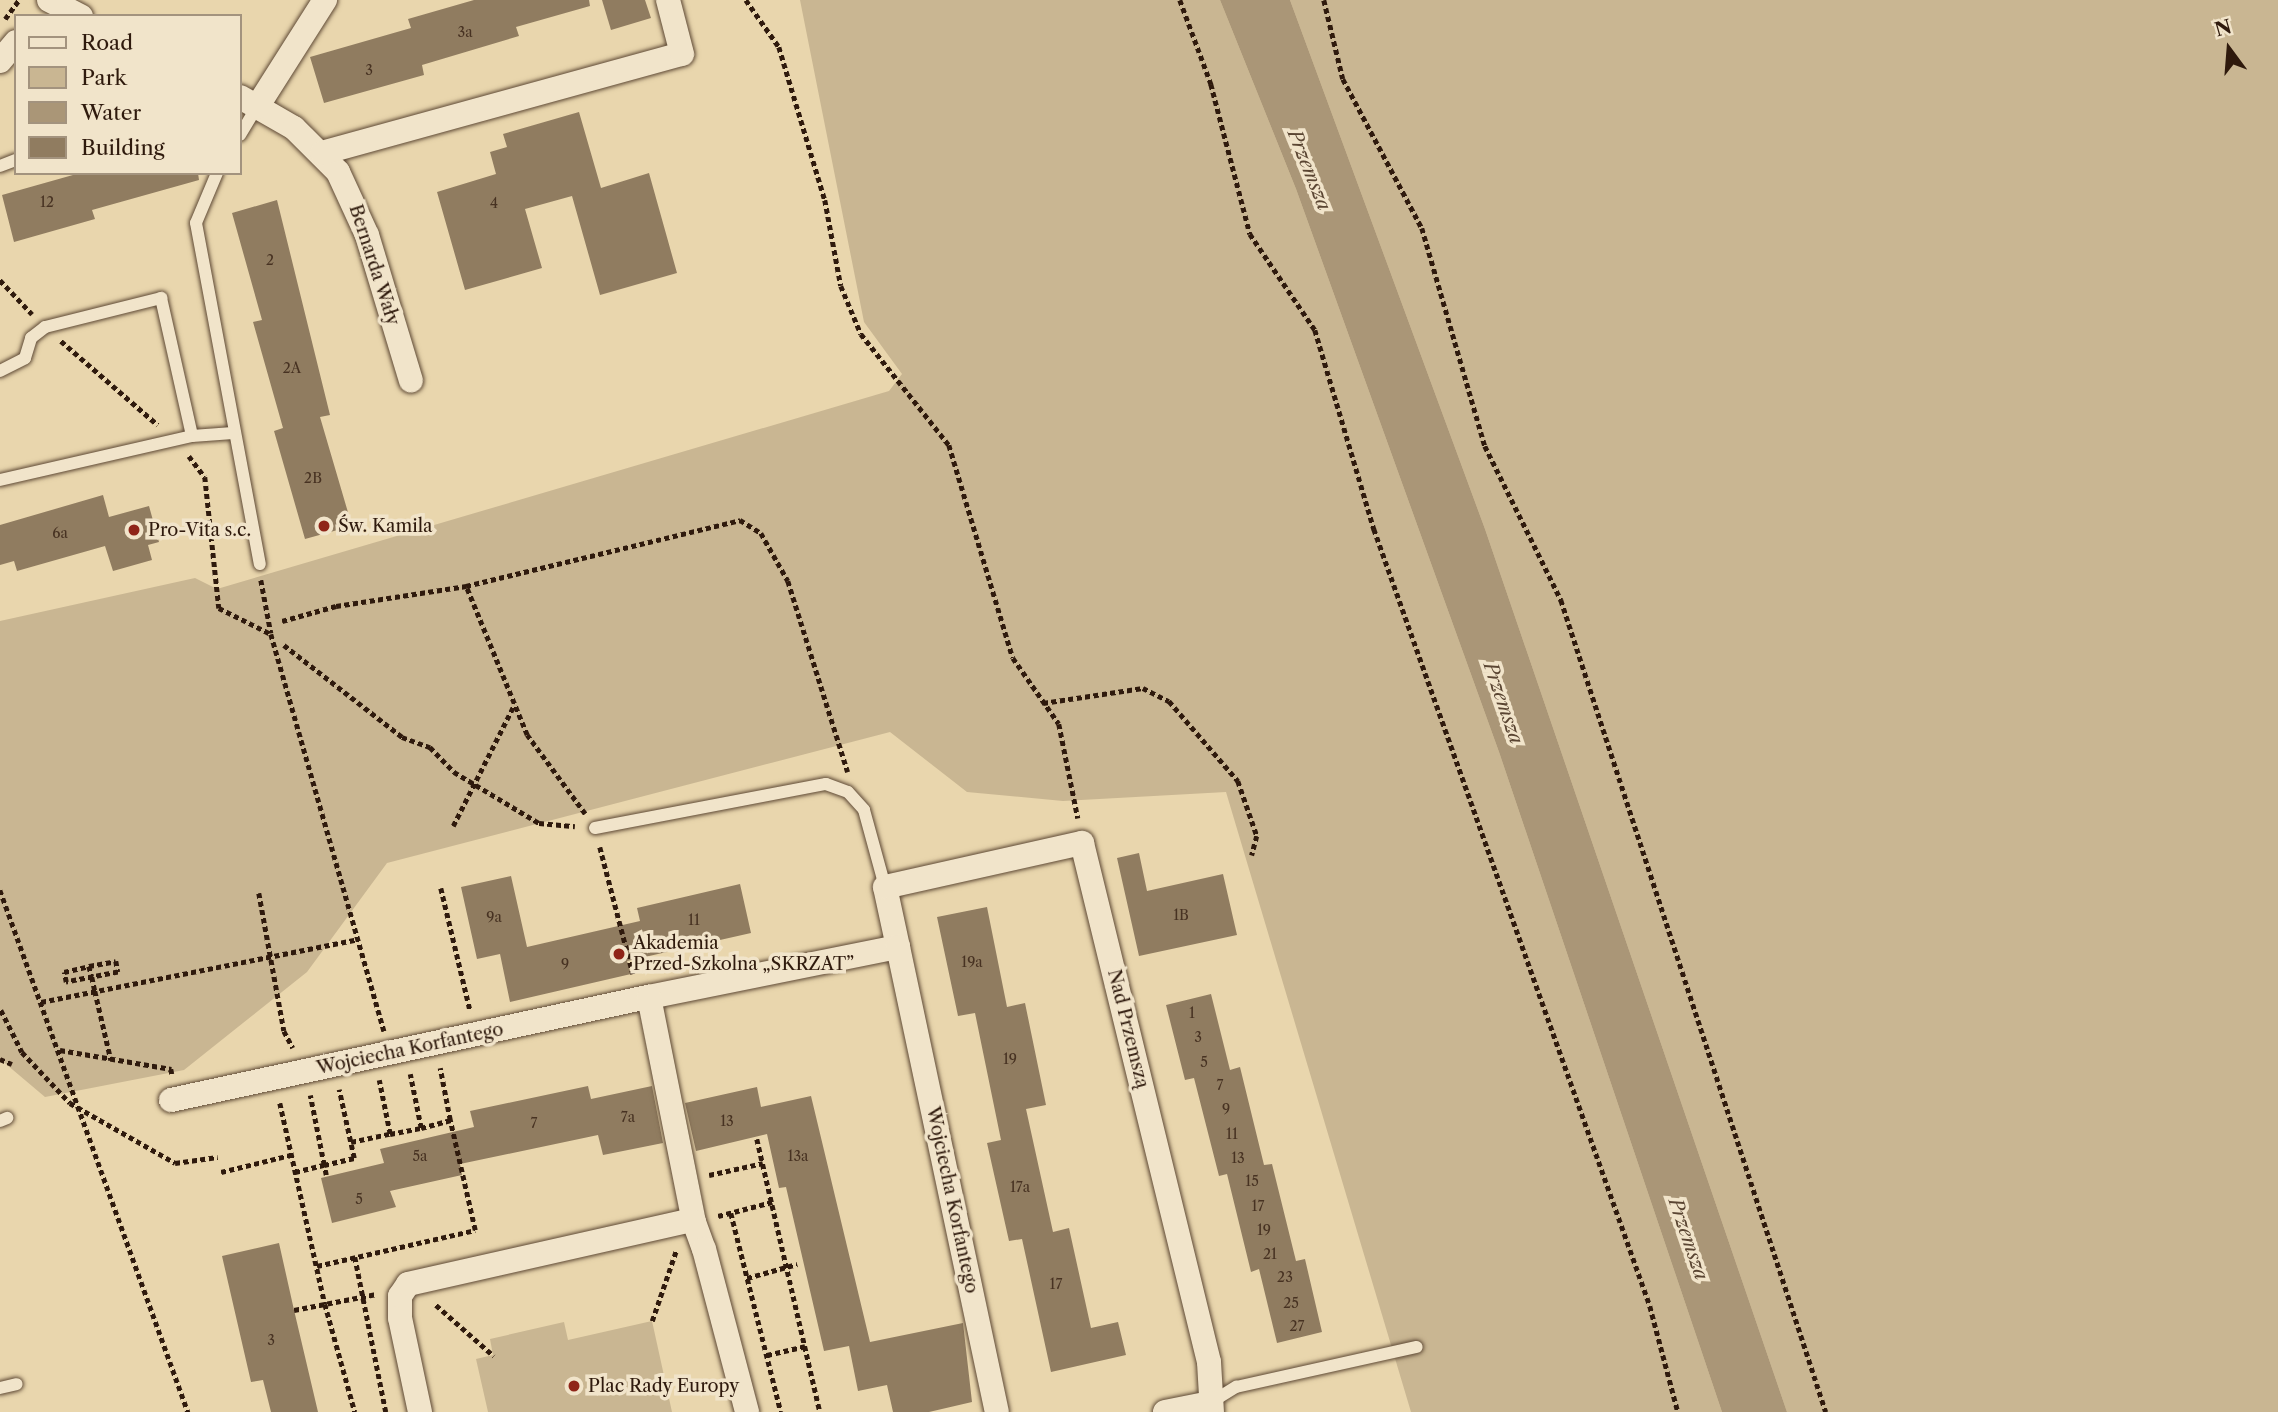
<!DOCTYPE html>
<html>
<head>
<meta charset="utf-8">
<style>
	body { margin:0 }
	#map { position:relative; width:2278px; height:1412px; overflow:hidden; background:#e9d6ad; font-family:"Libre Caslon Text",serif }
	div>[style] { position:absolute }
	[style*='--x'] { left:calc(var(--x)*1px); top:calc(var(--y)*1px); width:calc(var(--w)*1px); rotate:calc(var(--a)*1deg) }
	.green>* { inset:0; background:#c9b692 }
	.water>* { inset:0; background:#aa9677 }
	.building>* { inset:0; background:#907c60 }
	.path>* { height:4.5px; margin-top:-2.25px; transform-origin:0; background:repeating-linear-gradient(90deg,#2f1a0d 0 5px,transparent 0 8.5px) }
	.roads { filter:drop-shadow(0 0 2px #5e4935) drop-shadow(0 0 2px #5e4935) }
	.lane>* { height:12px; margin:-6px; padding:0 6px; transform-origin:6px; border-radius:6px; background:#f1e4ca }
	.street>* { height:24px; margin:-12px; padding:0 12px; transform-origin:12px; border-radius:12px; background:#f1e4ca }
	.dots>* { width:19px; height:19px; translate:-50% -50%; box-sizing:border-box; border:4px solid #f1e4ca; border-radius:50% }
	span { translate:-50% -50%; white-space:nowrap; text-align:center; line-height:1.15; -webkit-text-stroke:7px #f1e4ca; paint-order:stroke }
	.number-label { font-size:14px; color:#473222 }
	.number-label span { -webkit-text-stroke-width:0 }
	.street-label { font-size:18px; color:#2f1a0d }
	.poi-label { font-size:18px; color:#2f1a0d }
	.left { translate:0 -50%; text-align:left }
	.water-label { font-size:19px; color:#5a4532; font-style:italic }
	.legend { position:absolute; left:14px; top:14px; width:228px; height:161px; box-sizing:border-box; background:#f1e4ca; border:2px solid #a3937e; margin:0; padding:9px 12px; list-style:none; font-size:21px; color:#2f1a0d }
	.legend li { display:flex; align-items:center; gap:14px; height:35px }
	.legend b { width:35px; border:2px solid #a3937e }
	.north { position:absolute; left:2194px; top:14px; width:70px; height:70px; -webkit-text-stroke:5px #f1e4ca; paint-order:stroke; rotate:344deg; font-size:19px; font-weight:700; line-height:28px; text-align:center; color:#2f1a0d }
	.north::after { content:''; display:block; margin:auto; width:24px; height:32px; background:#2f1a0d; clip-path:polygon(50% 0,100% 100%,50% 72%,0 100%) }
</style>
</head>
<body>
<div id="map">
	<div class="green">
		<i style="clip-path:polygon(800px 0,1220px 0,1296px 189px,1499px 752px,1722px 1412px,1411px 1412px,1226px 792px,1063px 801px,967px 792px,890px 732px,387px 863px,307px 972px,184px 1070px,45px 1097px,0 1059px,0 621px,195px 578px,217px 589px,889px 391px,902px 374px,864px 322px)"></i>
		<i style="clip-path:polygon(1290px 0,2278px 0,2278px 1412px,1787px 1412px,1485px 529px)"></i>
		<i style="clip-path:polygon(652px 1321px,672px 1412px,488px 1412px,476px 1359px,493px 1355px,490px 1339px,564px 1322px,568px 1340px)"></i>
	</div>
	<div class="water">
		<i style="clip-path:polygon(1220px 0,1290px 0,1485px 529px,1787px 1412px,1722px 1412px,1499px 752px,1296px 189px)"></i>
	</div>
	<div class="building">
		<i style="clip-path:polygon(474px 0,589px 0,590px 6px,516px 27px,519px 36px,422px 65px,424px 75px,324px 103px,310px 57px,411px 28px,408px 19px)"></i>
		<i style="clip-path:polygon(602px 0,645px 0,651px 18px,611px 30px)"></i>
		<i style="clip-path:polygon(579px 112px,601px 188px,649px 173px,677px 273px,600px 295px,572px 196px,525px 209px,542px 268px,465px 290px,437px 192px,496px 174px,490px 152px,507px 147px,503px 134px)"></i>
		<i style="clip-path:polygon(80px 173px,198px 173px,199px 180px,92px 210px,95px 219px,14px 242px,2px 195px)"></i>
		<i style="clip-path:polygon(277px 200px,330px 415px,320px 417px,352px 526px,305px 539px,274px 431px,283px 428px,253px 322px,262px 320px,232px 213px)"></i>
		<i style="clip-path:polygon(103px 495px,109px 517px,149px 506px,159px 542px,148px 545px,152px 560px,113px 571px,105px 546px,17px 571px,14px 561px,0 565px,0 525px)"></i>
		<i style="clip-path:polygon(1139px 853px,1147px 891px,1223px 874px,1237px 935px,1139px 956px,1117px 858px)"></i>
		<i style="clip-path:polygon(511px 876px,527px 947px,640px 921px,637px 908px,740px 884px,751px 933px,627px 961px,631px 974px,510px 1002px,500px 954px,477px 959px,461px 887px)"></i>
		<i style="clip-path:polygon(987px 907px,1007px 1007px,1025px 1003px,1046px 1105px,1026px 1109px,1053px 1232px,1069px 1228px,1091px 1328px,1118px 1322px,1126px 1355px,1051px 1372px,1022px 1239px,1009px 1241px,987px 1143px,1001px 1140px,975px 1013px,958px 1016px,937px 917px)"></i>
		<i style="clip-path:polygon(1211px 994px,1230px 1070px,1240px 1067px,1264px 1165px,1272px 1164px,1296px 1261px,1305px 1259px,1322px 1332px,1277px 1343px,1259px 1269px,1251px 1272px,1227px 1174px,1219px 1176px,1194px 1078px,1185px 1080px,1166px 1005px)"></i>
		<i style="clip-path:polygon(588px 1086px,591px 1099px,652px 1086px,663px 1143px,603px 1155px,598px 1135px,460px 1164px,462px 1175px,390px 1191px,396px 1207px,332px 1223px,321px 1178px,384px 1163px,380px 1149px,474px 1127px,470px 1111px)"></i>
		<i style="clip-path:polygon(757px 1087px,761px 1107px,811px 1096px,870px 1342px,963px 1323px,972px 1402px,929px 1412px,893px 1412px,887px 1385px,858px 1391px,849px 1346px,824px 1351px,786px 1187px,779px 1188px,767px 1134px,696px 1151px,685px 1103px)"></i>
		<i style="clip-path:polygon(279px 1243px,294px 1310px,318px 1412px,271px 1412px,263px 1380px,251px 1382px,222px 1256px)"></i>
	</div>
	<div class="path">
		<i style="--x:746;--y:0;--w:57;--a:54.9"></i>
		<i style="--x:779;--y:47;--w:160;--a:73.3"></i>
		<i style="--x:825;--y:200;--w:87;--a:79.5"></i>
		<i style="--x:841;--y:286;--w:52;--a:67.4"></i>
		<i style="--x:861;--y:334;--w:142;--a:51.6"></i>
		<i style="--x:949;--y:445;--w:222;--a:73.3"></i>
		<i style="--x:1013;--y:658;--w:80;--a:55.1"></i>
		<i style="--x:1059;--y:724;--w:96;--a:78.6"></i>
		<i style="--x:1180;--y:0;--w:90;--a:69.7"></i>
		<i style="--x:1211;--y:84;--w:155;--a:75.4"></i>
		<i style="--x:1250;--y:234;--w:116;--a:55.9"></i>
		<i style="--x:1315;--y:330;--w:208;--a:73.5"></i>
		<i style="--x:1374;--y:529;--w:825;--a:70.44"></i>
		<i style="--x:1650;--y:1306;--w:110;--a:75.2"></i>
		<i style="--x:1324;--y:0;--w:81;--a:76.5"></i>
		<i style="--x:1343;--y:79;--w:169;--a:62.1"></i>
		<i style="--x:1422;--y:228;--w:227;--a:73.9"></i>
		<i style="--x:1485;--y:446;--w:172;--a:63.7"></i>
		<i style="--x:1561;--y:600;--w:854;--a:71.93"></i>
		<i style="--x:5;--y:19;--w:24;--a:-54"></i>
		<i style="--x:0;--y:280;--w:47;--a:46.7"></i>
		<i style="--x:61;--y:341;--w:128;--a:40.9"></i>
		<i style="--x:189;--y:456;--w:26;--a:53"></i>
		<i style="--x:205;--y:477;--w:132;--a:83.9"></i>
		<i style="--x:219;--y:608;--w:58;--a:26.6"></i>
		<i style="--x:271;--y:634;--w:413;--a:74.1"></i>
		<i style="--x:261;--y:580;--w:54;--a:79.3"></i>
		<i style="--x:282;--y:621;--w:56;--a:-15.5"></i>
		<i style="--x:336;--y:606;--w:132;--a:-8.7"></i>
		<i style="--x:284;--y:645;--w:150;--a:37.9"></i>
		<i style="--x:402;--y:737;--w:30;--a:20"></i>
		<i style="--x:430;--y:747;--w:35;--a:46"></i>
		<i style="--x:454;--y:772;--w:99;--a:31"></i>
		<i style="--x:539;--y:823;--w:36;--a:5"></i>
		<i style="--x:1043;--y:703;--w:101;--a:-8.5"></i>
		<i style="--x:1143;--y:688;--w:29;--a:27"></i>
		<i style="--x:1169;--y:701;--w:106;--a:49.2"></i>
		<i style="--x:1238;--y:781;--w:58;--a:70.9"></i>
		<i style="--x:1257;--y:836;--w:20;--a:105"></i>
		<i style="--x:585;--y:814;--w:98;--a:-126.3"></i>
		<i style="--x:527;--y:735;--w:161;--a:-112.3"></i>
		<i style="--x:466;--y:586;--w:282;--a:-13.5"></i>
		<i style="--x:740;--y:520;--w:25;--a:32"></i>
		<i style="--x:761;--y:533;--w:55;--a:60.6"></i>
		<i style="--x:788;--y:581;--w:200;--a:72.6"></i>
		<i style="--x:453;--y:826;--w:136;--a:-63.2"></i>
		<i style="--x:600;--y:847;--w:131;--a:75.4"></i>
		<i style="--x:441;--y:888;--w:125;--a:76.6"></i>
		<i style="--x:0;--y:890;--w:555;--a:70.19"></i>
		<i style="--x:259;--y:893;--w:140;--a:79.7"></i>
		<i style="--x:284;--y:1031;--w:19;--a:62"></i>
		<i style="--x:89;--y:966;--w:27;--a:-10"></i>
		<i style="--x:116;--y:961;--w:11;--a:80"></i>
		<i style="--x:118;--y:972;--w:53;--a:169.1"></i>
		<i style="--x:66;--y:982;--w:10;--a:-101"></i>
		<i style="--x:64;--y:972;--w:26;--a:-13"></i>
		<i style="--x:89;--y:966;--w:11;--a:75"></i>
		<i style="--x:92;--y:977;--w:14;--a:78"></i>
		<i style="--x:95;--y:991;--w:71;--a:76.9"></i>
		<i style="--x:41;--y:1002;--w:323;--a:-11.2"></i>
		<i style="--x:1;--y:1010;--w:47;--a:63.4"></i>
		<i style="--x:22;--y:1052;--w:70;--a:46.7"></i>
		<i style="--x:70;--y:1103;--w:121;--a:29.7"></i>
		<i style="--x:175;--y:1163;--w:43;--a:-7.9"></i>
		<i style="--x:60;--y:1050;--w:113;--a:9.7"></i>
		<i style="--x:171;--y:1069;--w:5;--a:79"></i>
		<i style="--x:0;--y:1059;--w:13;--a:23"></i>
		<i style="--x:280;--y:1103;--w:206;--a:77.4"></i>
		<i style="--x:325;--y:1304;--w:112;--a:74.5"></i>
		<i style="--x:421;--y:1128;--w:30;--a:-15"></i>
		<i style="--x:450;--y:1120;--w:53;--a:-100.9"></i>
		<i style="--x:390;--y:1134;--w:32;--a:-11"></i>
		<i style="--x:421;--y:1128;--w:55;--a:-101.5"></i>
		<i style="--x:757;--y:1139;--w:280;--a:77"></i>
		<i style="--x:351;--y:1142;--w:40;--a:-12"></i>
		<i style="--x:390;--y:1134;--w:55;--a:-101.5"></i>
		<i style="--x:221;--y:1172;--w:72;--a:-13.7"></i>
		<i style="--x:295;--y:1172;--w:30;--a:-14"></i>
		<i style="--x:324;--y:1165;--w:71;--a:-101.3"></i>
		<i style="--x:326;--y:1175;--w:10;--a:-101"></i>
		<i style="--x:324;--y:1165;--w:31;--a:-13"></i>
		<i style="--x:354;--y:1158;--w:70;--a:-102.4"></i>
		<i style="--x:709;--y:1175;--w:55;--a:-12.5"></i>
		<i style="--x:731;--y:1213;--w:205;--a:75.9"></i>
		<i style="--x:718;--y:1216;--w:56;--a:-14.5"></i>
		<i style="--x:355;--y:1257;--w:158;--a:78.7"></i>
		<i style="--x:317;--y:1266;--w:162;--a:-12.8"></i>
		<i style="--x:475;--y:1230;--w:113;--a:-102.8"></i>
		<i style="--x:747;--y:1278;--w:52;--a:-15.6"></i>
		<i style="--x:436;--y:1305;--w:77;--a:41.3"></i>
		<i style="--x:294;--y:1310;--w:84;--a:-11"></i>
		<i style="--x:652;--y:1321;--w:74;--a:-71.1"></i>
		<i style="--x:767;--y:1355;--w:39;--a:-13"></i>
	</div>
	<div class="roads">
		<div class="lane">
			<i style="--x:240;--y:135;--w:33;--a:-59"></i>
			<i style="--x:0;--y:166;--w:17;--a:-21"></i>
			<i style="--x:217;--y:173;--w:54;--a:112.8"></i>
			<i style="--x:196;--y:223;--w:347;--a:79.4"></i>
			<i style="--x:0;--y:371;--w:28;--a:-27"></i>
			<i style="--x:25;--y:358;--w:21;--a:-73"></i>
			<i style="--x:31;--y:338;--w:18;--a:-38"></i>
			<i style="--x:45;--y:327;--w:120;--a:-14"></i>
			<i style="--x:161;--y:298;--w:141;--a:77.3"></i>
			<i style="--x:0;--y:480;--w:197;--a:-12.9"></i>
			<i style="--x:192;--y:436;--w:41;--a:-4.2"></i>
			<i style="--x:595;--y:828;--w:235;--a:-10.8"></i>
			<i style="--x:826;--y:784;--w:23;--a:20"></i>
			<i style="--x:848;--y:792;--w:24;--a:48"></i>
			<i style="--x:864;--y:810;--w:80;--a:74.7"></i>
			<i style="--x:0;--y:1121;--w:8;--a:-23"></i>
			<i style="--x:0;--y:1388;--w:17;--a:-13"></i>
			<i style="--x:1210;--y:1403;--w:31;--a:-32"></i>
			<i style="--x:1236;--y:1387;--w:185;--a:-12.5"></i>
		</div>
		<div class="street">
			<i style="--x:49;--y:0;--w:36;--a:27"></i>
			<i style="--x:0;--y:61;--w:25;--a:-50"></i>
			<i style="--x:240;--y:97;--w:62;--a:29.9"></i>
			<i style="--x:294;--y:128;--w:62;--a:45"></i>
			<i style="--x:338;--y:172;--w:69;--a:65.3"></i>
			<i style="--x:367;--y:235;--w:152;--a:73.2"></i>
			<i style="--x:257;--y:107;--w:127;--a:-57.6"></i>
			<i style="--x:322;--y:153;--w:373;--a:-15.4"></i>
			<i style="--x:682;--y:54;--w:56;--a:-104.5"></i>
			<i style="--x:898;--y:947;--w:61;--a:-102.2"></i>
			<i style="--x:885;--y:887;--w:202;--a:-12.6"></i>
			<i style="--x:1082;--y:843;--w:534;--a:76.25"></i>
			<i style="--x:1209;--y:1362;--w:50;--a:86.6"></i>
			<i style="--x:649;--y:997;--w:254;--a:-11.4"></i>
			<i style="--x:898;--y:947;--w:475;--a:78"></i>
			<i style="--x:171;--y:1100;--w:489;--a:-12.2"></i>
			<i style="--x:649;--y:997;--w:229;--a:78.7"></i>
			<i style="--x:420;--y:1412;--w:96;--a:-102"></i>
			<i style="--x:400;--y:1318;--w:22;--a:-90"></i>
			<i style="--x:400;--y:1296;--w:14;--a:-56"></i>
			<i style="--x:408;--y:1284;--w:286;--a:-12.7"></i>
			<i style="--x:687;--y:1221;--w:7;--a:8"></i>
			<i style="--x:694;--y:1222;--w:29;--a:70"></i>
			<i style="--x:704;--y:1249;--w:169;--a:75.2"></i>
			<i style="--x:1165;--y:1412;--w:46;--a:-11.3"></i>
		</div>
	</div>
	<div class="dots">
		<i style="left:324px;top:526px;background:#8f2418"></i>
		<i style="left:134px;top:530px;background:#8f2418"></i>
		<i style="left:619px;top:954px;background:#8f2418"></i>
		<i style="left:574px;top:1386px;background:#8f2418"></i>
	</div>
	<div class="number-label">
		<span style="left:465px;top:32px">3a</span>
		<span style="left:369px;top:70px">3</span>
		<span style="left:47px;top:202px">12</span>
		<span style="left:494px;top:203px">4</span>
		<span style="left:270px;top:260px">2</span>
		<span style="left:292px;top:368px">2A</span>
		<span style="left:313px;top:478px">2B</span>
		<span style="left:60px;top:533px">6a</span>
		<span style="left:1181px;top:915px">1B</span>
		<span style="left:494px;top:917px">9a</span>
		<span style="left:694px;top:920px">11</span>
		<span style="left:972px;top:962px">19a</span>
		<span style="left:565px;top:964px">9</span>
		<span style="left:1192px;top:1013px">1</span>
		<span style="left:1198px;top:1037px">3</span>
		<span style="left:1010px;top:1059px">19</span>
		<span style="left:1204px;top:1062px">5</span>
		<span style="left:1220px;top:1085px">7</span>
		<span style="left:1226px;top:1109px">9</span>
		<span style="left:628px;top:1117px">7a</span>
		<span style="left:727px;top:1121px">13</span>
		<span style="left:534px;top:1123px">7</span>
		<span style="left:1232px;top:1134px">11</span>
		<span style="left:420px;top:1156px">5a</span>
		<span style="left:798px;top:1156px">13a</span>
		<span style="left:1238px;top:1158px">13</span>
		<span style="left:1252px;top:1181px">15</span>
		<span style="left:1020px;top:1187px">17a</span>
		<span style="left:359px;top:1199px">5</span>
		<span style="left:1258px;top:1206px">17</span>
		<span style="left:1264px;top:1230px">19</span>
		<span style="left:1270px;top:1254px">21</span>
		<span style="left:1285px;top:1277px">23</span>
		<span style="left:1056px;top:1284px">17</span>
		<span style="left:1291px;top:1303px">25</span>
		<span style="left:1297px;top:1326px">27</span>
		<span style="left:271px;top:1340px">3</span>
	</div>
	<div class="street-label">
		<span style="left:374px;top:265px;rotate:72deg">Bernarda Wały</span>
		<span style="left:1128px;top:1029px;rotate:76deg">Nad Przemszą</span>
		<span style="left:410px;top:1049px;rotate:-12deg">Wojciecha Korfantego</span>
		<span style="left:952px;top:1200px;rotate:78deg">Wojciecha Korfantego</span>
	</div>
	<div class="poi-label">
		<span class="left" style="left:338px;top:526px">Św. Kamila</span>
		<span class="left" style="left:148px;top:530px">Pro-Vita s.c.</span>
		<span class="left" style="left:633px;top:954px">Akademia<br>Przed-Szkolna „SKRZAT”</span>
		<span class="left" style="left:588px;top:1386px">Plac Rady Europy</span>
	</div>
	<div class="water-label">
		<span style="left:1309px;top:170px;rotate:68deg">Przemsza</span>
		<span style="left:1503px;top:703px;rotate:71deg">Przemsza</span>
		<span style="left:1688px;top:1239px;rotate:71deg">Przemsza</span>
	</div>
	<ul class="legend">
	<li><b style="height:9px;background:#f1e4ca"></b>Road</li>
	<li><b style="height:19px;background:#c9b692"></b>Park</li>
	<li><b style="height:19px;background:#aa9677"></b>Water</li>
	<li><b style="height:19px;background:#907c60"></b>Building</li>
	</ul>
	<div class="north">N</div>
</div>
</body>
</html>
